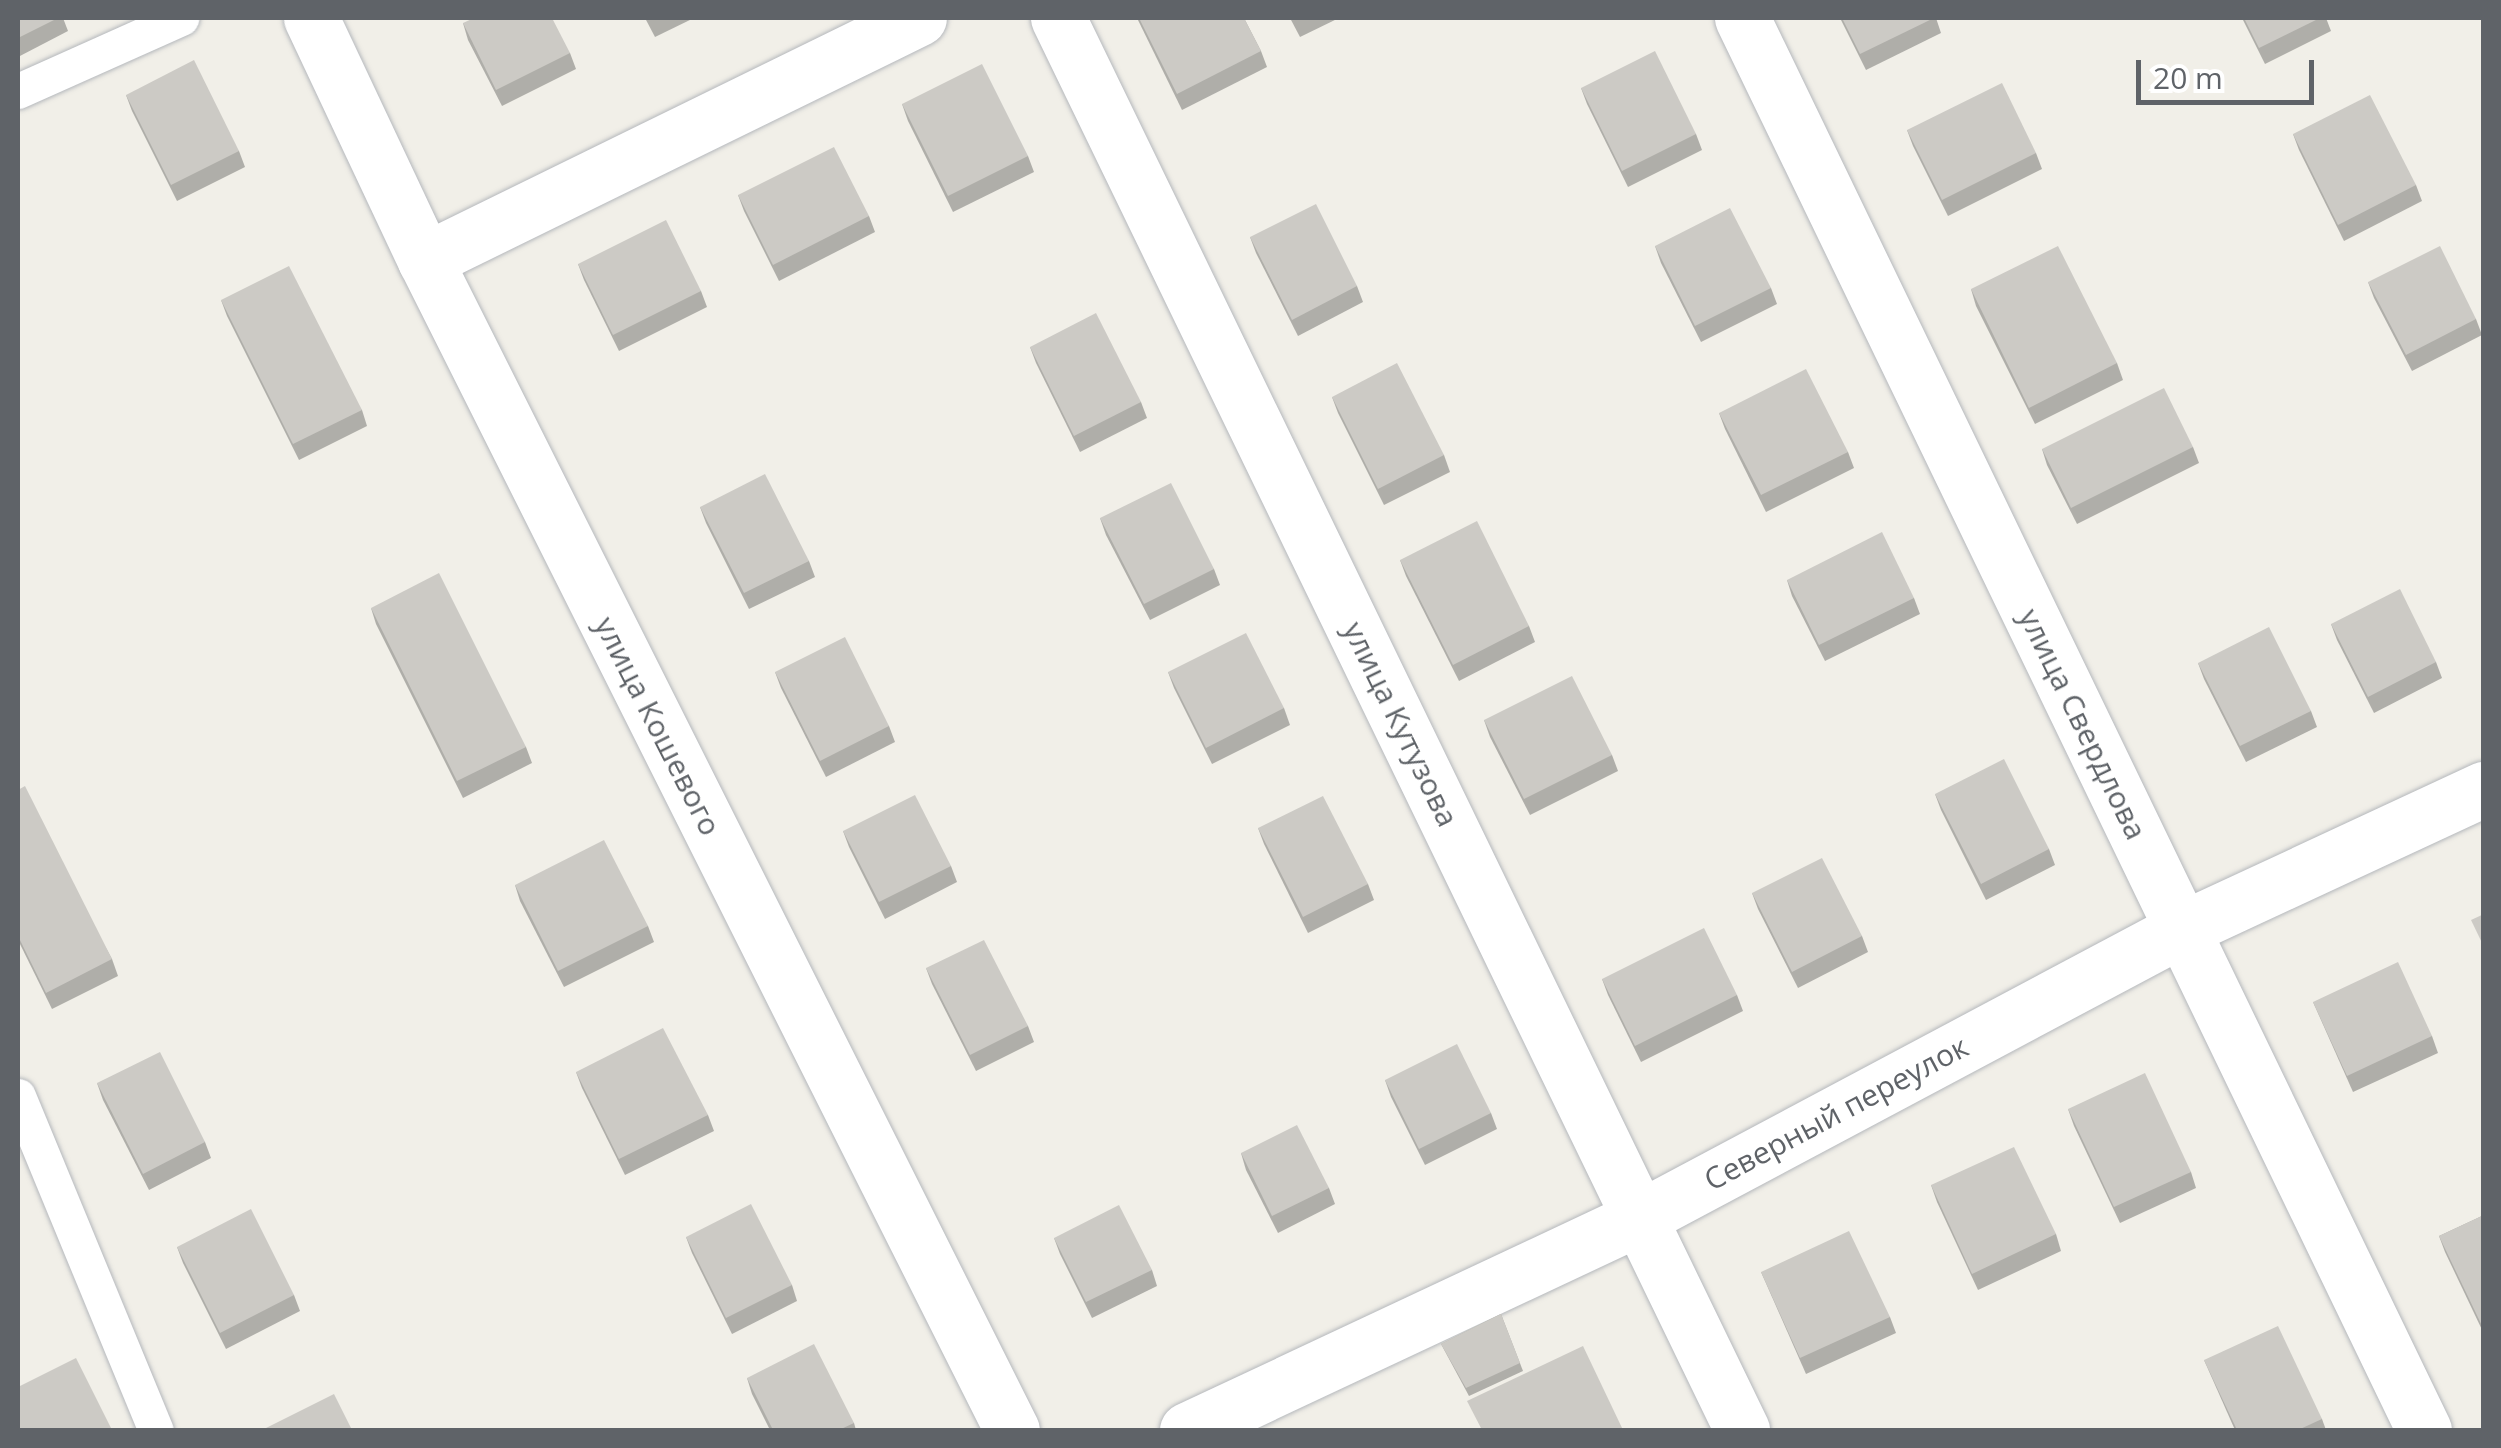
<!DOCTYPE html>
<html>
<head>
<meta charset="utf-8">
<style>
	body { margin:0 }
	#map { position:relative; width:2501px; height:1448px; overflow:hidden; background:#f1efe8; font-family:"Open Sans",sans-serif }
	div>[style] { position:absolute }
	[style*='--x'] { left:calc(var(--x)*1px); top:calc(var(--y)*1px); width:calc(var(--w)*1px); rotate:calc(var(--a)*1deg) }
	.roads { filter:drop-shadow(0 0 2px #b5b8bc) drop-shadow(0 0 2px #b5b8bc) }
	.lane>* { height:35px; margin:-17.5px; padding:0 17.5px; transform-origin:17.5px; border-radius:17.5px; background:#fff }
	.street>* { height:55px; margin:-27.5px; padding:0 27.5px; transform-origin:27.5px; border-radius:27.5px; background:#fff }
	.wall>* { inset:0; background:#afaea9 }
	.building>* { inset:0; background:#cccac5 }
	span { translate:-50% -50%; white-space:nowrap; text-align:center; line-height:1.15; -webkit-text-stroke:8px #fff; paint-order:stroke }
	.street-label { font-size:30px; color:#5f6368 }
	.frame { position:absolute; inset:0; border:20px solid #5f6368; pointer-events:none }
	.scale { position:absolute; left:2136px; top:60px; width:178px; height:45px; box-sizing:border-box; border:5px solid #5f6368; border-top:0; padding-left:12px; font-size:30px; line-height:35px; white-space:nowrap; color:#5f6368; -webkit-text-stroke:8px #fff; paint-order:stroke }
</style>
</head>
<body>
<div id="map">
	<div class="roads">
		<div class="lane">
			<i style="--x:18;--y:91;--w:179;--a:-24.1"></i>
			<i style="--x:18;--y:1096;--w:361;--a:67.6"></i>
		</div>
		<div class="street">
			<i style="--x:311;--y:18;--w:268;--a:64.8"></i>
			<i style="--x:425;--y:260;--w:1309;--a:63.36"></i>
			<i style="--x:1058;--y:18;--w:1569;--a:64.15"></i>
			<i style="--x:1742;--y:18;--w:1568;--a:64.22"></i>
			<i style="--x:425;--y:260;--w:550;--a:-26.1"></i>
			<i style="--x:1187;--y:1430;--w:501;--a:-25.13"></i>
			<i style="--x:1641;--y:1217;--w:613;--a:-28.03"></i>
			<i style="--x:2182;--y:929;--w:333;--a:-24.9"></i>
		</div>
	</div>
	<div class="wall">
		<i style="clip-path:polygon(18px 18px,63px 18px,68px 31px,18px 57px)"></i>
		<i style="clip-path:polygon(645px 18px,694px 18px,655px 37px)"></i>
		<i style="clip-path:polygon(1137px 18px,1244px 18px,1261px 51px,1267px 67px,1182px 110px)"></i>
		<i style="clip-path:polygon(1290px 18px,1339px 18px,1300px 37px)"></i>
		<i style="clip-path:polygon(1840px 18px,1936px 18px,1941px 33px,1866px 70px)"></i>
		<i style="clip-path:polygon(2242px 18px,2326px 18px,2331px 31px,2265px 64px)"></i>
		<i style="clip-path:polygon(463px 23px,570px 53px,576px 69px,502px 106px,468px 40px)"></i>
		<i style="clip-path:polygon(1581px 88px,1696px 134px,1702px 150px,1628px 187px,1587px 104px)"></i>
		<i style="clip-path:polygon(126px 95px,239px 151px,245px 167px,177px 201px,132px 111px)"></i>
		<i style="clip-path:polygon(902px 104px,1028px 156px,1034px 172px,953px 212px,908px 121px)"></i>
		<i style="clip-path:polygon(1907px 130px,2036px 153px,2042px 169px,1948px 216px,1913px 146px)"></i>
		<i style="clip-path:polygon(2293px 134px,2416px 185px,2422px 201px,2344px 241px,2299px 150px)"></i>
		<i style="clip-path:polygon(738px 195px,869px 216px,875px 232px,779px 281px,744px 211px)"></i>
		<i style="clip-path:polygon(1250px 237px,1357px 286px,1363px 302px,1298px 336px,1256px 253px)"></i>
		<i style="clip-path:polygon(1655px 246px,1771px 288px,1777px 304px,1701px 342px,1661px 263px)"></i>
		<i style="clip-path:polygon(578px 264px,701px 291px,707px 307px,619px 351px,584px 280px)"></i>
		<i style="clip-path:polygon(2368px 282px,2476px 319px,2482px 335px,2412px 371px,2374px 298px)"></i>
		<i style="clip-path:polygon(1971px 289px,2117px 363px,2123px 380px,2035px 424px,1976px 306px)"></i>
		<i style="clip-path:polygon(221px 300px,362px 410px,367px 426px,299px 460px,227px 316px)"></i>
		<i style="clip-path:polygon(1030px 347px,1141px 402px,1147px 418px,1080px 452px,1036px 363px)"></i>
		<i style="clip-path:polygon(1332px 397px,1444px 455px,1450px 472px,1384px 505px,1338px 413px)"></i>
		<i style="clip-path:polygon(1719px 413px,1848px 452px,1854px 468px,1766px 512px,1725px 429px)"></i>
		<i style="clip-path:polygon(2193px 447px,2199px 463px,2077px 524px,2047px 465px,2042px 449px)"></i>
		<i style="clip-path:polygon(700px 507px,809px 561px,815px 577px,749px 609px,706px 523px)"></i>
		<i style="clip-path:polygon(1100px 518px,1214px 569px,1220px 585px,1150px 620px,1106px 535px)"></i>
		<i style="clip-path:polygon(1400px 560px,1529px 626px,1535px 642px,1459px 681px,1406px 576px)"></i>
		<i style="clip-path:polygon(1787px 580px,1914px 598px,1920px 614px,1825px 661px,1792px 596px)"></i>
		<i style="clip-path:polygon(371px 608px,526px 747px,532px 763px,463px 798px,376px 624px)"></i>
		<i style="clip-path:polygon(2331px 624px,2436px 662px,2442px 678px,2374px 713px,2337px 640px)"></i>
		<i style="clip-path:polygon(2198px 663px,2311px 711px,2317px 727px,2246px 762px,2204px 679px)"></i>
		<i style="clip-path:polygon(775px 672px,889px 726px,895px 742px,826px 777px,781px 688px)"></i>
		<i style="clip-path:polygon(1168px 672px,1284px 708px,1290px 725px,1212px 764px,1174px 688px)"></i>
		<i style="clip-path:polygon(1484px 720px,1612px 755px,1618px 771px,1530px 815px,1490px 737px)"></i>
		<i style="clip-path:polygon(18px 790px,112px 959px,118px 976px,52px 1009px,18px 940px)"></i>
		<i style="clip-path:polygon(1935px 794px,2049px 849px,2055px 865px,1986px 900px,1941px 810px)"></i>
		<i style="clip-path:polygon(1258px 828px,1368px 884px,1374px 900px,1308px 933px,1264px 844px)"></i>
		<i style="clip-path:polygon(843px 831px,951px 866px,957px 882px,885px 919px,849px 847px)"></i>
		<i style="clip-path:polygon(515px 885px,648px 926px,654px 942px,564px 987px,520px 901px)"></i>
		<i style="clip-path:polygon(1752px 893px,1862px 936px,1868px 952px,1798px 988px,1758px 909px)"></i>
		<i style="clip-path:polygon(926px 968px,1028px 1026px,1034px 1042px,976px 1071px,932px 984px)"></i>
		<i style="clip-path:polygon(1602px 979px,1737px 995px,1743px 1011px,1641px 1062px,1608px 995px)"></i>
		<i style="clip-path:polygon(2313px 1002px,2432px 1036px,2438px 1053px,2353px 1092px)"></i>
		<i style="clip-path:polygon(576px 1072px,708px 1115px,714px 1131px,625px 1175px,582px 1088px)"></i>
		<i style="clip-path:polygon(1385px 1080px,1491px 1113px,1497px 1129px,1425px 1165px,1391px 1097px)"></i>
		<i style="clip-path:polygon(97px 1083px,205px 1142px,211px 1158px,149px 1190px,103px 1100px)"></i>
		<i style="clip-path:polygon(2068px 1109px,2191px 1172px,2196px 1188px,2120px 1223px,2074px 1126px)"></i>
		<i style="clip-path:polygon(1241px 1153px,1329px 1188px,1335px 1204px,1278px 1233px,1246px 1170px)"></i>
		<i style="clip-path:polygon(1931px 1185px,2056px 1234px,2061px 1251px,1978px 1290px,1937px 1202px)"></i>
		<i style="clip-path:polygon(2484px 1215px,2484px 1334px,2445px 1252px,2439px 1236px)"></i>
		<i style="clip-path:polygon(686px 1237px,792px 1285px,797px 1301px,732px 1334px,692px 1253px)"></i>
		<i style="clip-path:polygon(1054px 1238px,1152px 1270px,1157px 1286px,1092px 1318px,1060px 1254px)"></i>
		<i style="clip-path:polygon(177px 1247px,294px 1295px,300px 1311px,226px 1349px,183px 1263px)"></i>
		<i style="clip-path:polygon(1761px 1272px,1890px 1317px,1896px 1333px,1806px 1374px)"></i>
		<i style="clip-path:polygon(1501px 1314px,1523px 1371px,1469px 1396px,1441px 1344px)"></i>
		<i style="clip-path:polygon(2204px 1360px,2322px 1419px,2326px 1430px,2235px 1430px)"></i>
		<i style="clip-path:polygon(747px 1378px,854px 1423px,856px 1430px,770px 1430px,752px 1394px)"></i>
	</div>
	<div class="building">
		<i style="clip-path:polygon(18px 18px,58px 18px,18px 38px)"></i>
		<i style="clip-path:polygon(474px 18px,552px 18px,570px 53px,496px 90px,463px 23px)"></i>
		<i style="clip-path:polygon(1139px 18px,1244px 18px,1261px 51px,1177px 94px)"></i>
		<i style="clip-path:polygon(1842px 18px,1934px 18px,1860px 54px)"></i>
		<i style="clip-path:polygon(2244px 18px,2320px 18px,2259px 48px)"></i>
		<i style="clip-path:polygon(1655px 51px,1696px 134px,1622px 171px,1581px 88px)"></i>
		<i style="clip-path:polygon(194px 60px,239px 151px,171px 185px,126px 95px)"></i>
		<i style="clip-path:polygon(982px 64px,1028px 156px,948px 196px,902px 104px)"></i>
		<i style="clip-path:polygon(2002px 83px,2036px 153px,1942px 200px,1907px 130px)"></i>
		<i style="clip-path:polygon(2370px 95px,2416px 185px,2338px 225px,2293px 134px)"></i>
		<i style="clip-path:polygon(834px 147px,869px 216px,773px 265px,738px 195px)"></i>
		<i style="clip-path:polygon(1316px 204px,1357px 286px,1292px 320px,1250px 237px)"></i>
		<i style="clip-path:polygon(1730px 208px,1771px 288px,1695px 326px,1655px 246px)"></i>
		<i style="clip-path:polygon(666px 220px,701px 291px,613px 335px,578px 264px)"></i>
		<i style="clip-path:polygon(2058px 246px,2117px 363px,2029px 408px,1971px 289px)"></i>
		<i style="clip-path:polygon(2440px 246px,2476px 319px,2406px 355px,2368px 282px)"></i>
		<i style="clip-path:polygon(289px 266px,362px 410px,293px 444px,221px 300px)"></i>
		<i style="clip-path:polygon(1096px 313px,1141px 402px,1074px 436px,1030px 347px)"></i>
		<i style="clip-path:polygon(1397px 363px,1444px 455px,1378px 489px,1332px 397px)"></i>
		<i style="clip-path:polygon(1806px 369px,1848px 452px,1761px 495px,1719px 413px)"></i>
		<i style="clip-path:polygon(2164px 388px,2193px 447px,2071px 508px,2042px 449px)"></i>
		<i style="clip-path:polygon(765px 474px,809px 561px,744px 593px,700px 507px)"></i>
		<i style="clip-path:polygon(1171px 483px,1214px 569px,1144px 604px,1100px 518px)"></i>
		<i style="clip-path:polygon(1477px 521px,1529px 626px,1453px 665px,1400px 560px)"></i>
		<i style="clip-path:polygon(1882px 532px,1914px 598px,1819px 645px,1787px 580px)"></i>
		<i style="clip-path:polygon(439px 573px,526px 747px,457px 781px,371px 608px)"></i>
		<i style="clip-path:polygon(2400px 589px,2436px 662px,2368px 697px,2331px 624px)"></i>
		<i style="clip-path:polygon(2269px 627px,2311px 711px,2240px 746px,2198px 663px)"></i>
		<i style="clip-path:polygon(1246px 633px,1284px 708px,1206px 748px,1168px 672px)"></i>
		<i style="clip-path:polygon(845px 637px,889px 726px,820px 761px,775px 672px)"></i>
		<i style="clip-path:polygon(1572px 676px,1612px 755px,1524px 799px,1484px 720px)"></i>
		<i style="clip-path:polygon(2004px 759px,2049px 849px,1981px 884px,1935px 794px)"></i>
		<i style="clip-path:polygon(25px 786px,112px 959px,46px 993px,18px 936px,18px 790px)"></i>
		<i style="clip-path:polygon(915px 795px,951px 866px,879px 902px,843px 831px)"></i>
		<i style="clip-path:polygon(1323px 796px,1368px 884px,1303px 917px,1258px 828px)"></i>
		<i style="clip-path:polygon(604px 840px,648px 926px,558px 971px,515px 885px)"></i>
		<i style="clip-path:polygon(1822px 858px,1862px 936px,1792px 972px,1752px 893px)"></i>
		<i style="clip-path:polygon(2484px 914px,2484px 947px,2471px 920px)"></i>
		<i style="clip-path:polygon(1704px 928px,1737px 995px,1635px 1046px,1602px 979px)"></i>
		<i style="clip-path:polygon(984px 940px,1028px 1026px,970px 1055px,926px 968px)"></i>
		<i style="clip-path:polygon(2398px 962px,2432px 1036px,2347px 1076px,2313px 1002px)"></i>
		<i style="clip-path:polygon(663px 1028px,708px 1115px,619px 1159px,576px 1072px)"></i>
		<i style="clip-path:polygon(1457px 1044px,1491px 1113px,1419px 1149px,1385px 1080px)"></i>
		<i style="clip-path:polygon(160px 1052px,205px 1142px,143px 1174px,97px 1083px)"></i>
		<i style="clip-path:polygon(2145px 1073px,2191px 1172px,2114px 1207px,2068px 1109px)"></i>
		<i style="clip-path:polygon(1297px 1125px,1329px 1188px,1272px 1216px,1241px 1153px)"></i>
		<i style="clip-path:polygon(2014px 1147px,2056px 1234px,1972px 1274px,1931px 1185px)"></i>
		<i style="clip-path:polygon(751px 1204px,792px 1285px,726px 1318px,686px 1237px)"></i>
		<i style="clip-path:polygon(1119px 1205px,1152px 1270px,1086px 1302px,1054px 1238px)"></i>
		<i style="clip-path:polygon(251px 1209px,294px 1295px,220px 1333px,177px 1247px)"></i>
		<i style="clip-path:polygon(2484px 1215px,2484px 1330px,2439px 1236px)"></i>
		<i style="clip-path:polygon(1849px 1231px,1890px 1317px,1800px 1358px,1761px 1272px)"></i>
		<i style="clip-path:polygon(1501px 1314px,1520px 1363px,1466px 1388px,1441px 1344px)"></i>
		<i style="clip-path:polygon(2278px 1326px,2322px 1419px,2298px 1430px,2237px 1430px,2204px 1360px)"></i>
		<i style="clip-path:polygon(814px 1344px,854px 1423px,839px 1430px,773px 1430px,747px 1378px)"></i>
		<i style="clip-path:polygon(1583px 1346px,1623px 1430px,1482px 1430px,1467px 1401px)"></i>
		<i style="clip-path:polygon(76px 1358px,112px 1430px,18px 1430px,18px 1387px)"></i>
		<i style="clip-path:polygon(334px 1394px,352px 1430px,268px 1430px,266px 1428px)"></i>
	</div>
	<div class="street-label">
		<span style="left:1401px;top:724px;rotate:64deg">улица Кутузова</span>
		<span style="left:2083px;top:724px;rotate:64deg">улица Свердлова</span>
		<span style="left:658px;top:726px;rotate:63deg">улица Кошевого</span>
		<span style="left:1836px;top:1113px;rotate:-28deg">Северный переулок</span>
	</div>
	<div class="frame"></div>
	<div class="scale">20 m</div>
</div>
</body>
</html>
